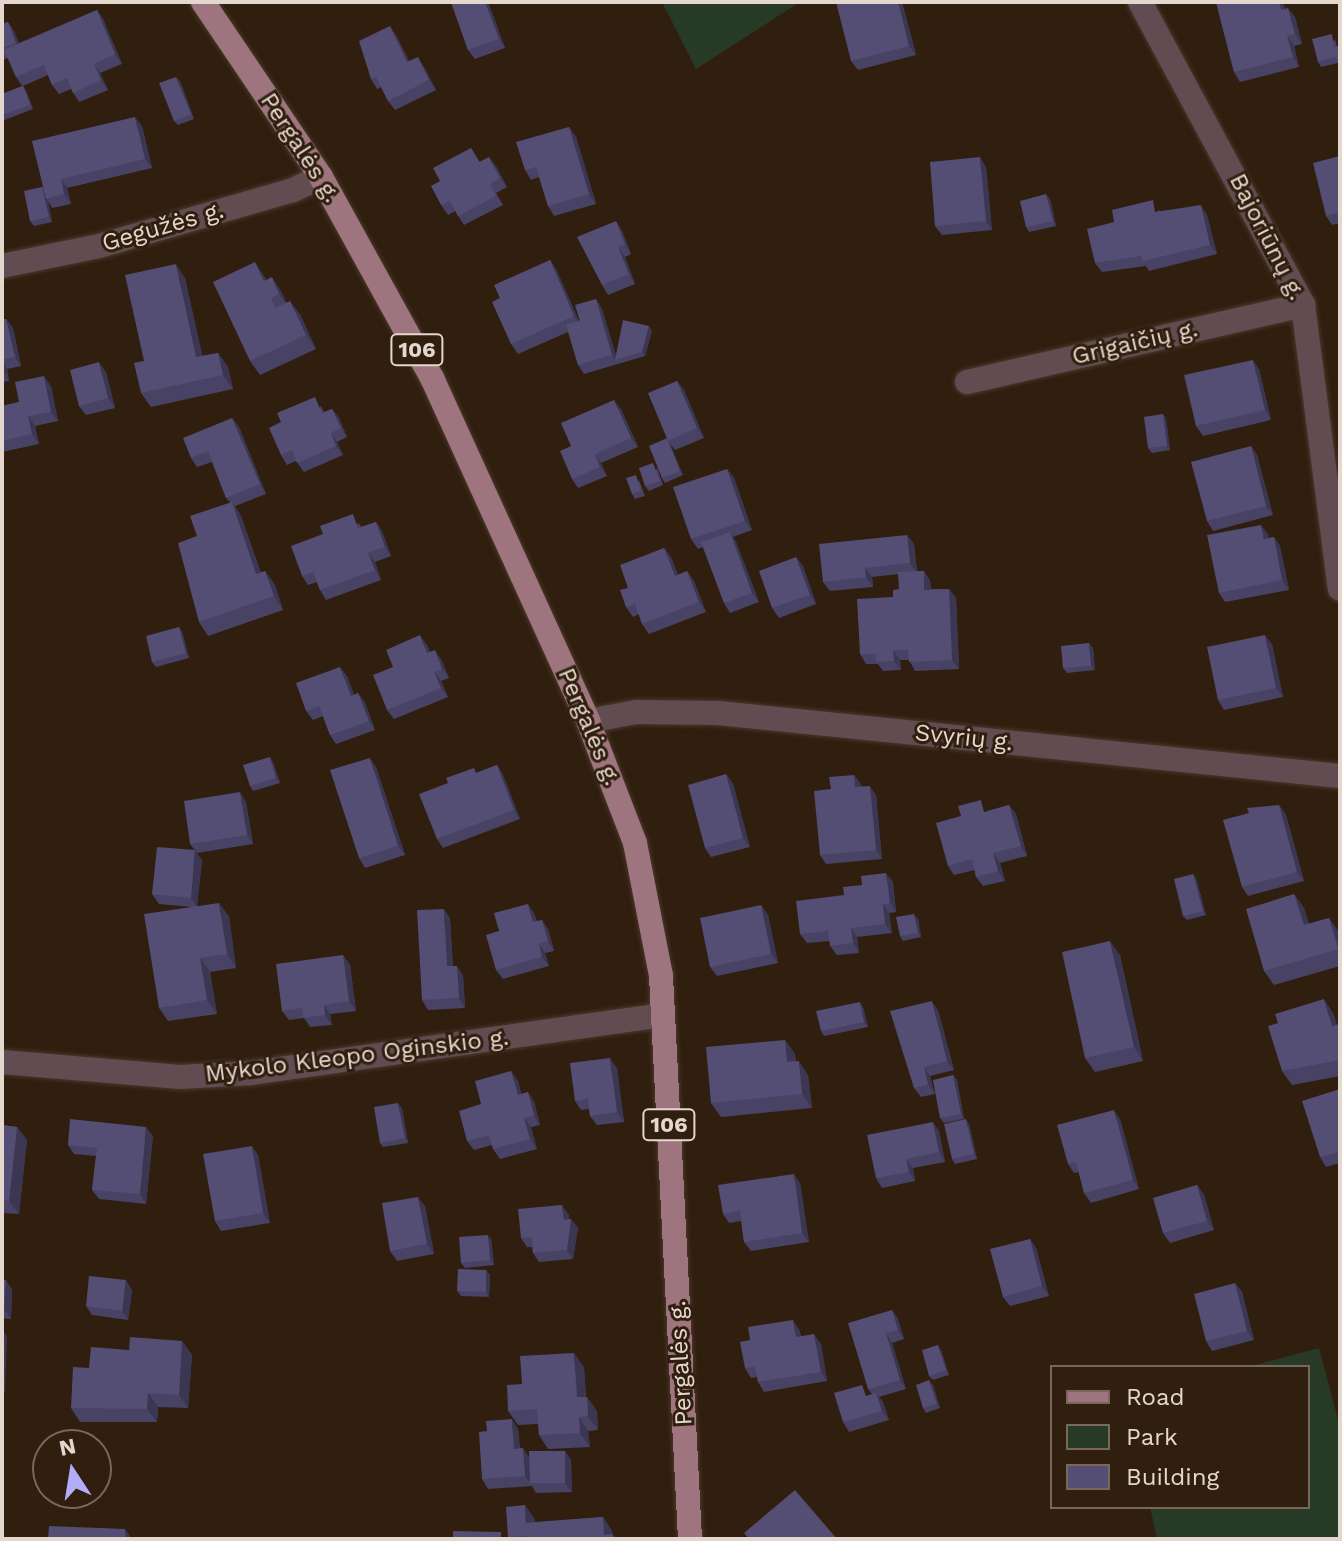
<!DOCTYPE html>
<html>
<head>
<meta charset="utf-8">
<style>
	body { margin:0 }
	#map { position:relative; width:1342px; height:1541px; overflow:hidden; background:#301e0f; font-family:"Work Sans",sans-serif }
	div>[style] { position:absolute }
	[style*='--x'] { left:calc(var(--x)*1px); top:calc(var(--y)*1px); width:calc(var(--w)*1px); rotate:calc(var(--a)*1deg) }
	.green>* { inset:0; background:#263a25 }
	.roads { filter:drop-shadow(0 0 2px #49382a) drop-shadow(0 0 2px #49382a) }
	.minor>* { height:24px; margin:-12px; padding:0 12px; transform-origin:12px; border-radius:12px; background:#614d51 }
	.primary>* { height:24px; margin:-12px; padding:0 12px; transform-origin:12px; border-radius:12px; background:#9e757e }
	.wall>* { inset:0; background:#484264 }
	.shaded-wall>* { inset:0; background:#3b3651 }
	.building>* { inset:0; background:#544d74 }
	span { translate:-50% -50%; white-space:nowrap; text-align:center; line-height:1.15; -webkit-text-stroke:6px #301e0f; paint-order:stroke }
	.shield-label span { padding:2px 6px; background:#301e0f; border:2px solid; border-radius:6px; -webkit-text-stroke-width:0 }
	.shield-label { font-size:22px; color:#e4d8ce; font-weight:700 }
	.street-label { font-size:24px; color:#e4d8ce }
	.frame { position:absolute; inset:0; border:4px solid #e4d8ce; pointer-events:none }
	.legend { position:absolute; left:1050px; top:1365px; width:260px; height:144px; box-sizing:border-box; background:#301e0f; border:2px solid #78685b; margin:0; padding:10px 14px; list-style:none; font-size:24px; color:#e4d8ce }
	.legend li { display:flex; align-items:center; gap:16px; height:40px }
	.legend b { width:40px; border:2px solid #78685b }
	.north { position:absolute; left:32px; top:1429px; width:80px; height:80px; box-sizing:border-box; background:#301e0f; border:2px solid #78685b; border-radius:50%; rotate:348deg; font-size:22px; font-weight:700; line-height:32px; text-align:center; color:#e4d8ce }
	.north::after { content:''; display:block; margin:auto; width:28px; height:36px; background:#b3adf9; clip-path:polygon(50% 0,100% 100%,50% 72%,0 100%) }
</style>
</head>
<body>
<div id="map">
	<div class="green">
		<i style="clip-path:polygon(662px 2px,800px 2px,696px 69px)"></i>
		<i style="clip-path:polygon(1319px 1348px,1340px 1427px,1340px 1539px,1157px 1539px,1150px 1507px,1308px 1507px,1308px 1367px,1248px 1367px)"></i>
	</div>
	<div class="roads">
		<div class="minor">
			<i style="--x:1140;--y:2;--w:344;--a:61.7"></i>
			<i style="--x:1303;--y:305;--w:286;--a:82.6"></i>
			<i style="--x:2;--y:266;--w:99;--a:-11.7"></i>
			<i style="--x:99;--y:246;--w:202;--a:-16.1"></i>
			<i style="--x:293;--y:190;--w:31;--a:-25"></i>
			<i style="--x:967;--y:382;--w:345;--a:-12.9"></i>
			<i style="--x:588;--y:721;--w:49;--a:-10.6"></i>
			<i style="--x:636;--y:712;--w:82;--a:0.7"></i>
			<i style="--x:718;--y:713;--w:625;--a:5.78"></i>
			<i style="--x:2;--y:1062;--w:179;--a:4.8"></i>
			<i style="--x:180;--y:1077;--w:71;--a:-3.2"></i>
			<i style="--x:251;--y:1073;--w:416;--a:-8"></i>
		</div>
		<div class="primary">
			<i style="--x:203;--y:2;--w:211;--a:56"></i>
			<i style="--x:321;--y:177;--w:230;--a:61.1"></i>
			<i style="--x:432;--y:378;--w:377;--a:65.5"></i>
			<i style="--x:588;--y:721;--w:131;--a:68.9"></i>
			<i style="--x:635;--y:843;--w:136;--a:78.9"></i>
			<i style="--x:661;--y:976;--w:564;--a:87.05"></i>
		</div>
	</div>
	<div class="wall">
		<i style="clip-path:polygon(451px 2px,488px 2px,505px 48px,475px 59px,468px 50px)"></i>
		<i style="clip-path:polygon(902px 2px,916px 55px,858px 70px,851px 61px)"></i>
		<i style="clip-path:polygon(1216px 2px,1283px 2px,1285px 9px,1295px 17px,1302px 44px,1294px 46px,1299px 67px,1240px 82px,1234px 72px)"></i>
		<i style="clip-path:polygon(97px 10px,103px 19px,122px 64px,100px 73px,108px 90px,79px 102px,71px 89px,59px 94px,52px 85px,48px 75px,23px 86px,26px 91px,33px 109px,2px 121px,2px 94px,22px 86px,16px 77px,8px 58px,2px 60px,2px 24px,8px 22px,14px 31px,19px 43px)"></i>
		<i style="clip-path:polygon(396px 35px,409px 61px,424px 67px,436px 90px,395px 110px,388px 101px,381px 87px,377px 89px,371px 79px)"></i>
		<i style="clip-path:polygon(1335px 39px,1337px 47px,1340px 46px,1340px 68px,1338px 63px,1321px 67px,1318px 62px)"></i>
		<i style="clip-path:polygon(180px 81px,194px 119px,178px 125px,174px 121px)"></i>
		<i style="clip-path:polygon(142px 126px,152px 168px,67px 188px,71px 204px,52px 208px,48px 201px,52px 222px,34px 226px,30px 221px,42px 187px)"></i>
		<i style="clip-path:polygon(569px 127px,576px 137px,596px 204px,554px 216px,548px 206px,539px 177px,531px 180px,525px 170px)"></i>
		<i style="clip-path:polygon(471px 148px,480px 162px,496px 166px,507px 187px,496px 193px,503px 205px,464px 225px,455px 211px,448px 215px,441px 205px,440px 181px)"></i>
		<i style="clip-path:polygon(1340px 156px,1340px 223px,1332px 225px,1326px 216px)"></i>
		<i style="clip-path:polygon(986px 167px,992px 230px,942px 235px,935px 226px)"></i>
		<i style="clip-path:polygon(1050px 199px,1056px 226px,1029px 232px,1026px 227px)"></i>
		<i style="clip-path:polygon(1159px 210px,1160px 211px,1207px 215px,1217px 254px,1149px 271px,1146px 266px,1102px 272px,1095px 263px)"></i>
		<i style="clip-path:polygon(616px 221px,622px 231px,631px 254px,625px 257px,635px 284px,608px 295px,602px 285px)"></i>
		<i style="clip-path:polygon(550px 260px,556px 269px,579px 321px,596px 299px,602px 309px,616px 356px,652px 331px,645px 356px,584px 374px,578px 365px,568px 332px,518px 354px,511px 344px,500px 298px)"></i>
		<i style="clip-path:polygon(264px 276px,266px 280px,281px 291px,286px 302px,300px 314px,316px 349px,260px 375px,250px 361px)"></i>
		<i style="clip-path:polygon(185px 278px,202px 356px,218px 353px,228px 367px,233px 389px,151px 407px,141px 393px,144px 361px)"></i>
		<i style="clip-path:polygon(2px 319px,6px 319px,13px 328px,21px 366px,7px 369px,9px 381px,2px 382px)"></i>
		<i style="clip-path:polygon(1259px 369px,1271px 420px,1203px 436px,1196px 426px)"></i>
		<i style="clip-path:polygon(106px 372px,115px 408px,86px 415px,79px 406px)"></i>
		<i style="clip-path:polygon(677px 381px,684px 390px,704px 438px,675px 450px,670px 444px,683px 475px,665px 483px,662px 478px)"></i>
		<i style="clip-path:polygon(51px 386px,58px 421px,35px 426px,39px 444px,2px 452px,2px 406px,19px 402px)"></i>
		<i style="clip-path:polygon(321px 406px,324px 412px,332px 409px,339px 418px,347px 437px,337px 442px,343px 455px,304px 472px,296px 461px,287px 465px,281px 455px)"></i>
		<i style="clip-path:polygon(621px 409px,638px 447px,601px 463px,607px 476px,578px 488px,572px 479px,571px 446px)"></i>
		<i style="clip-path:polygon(1163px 414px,1166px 419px,1170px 450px,1152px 453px,1148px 448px)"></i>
		<i style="clip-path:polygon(232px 418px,239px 427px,266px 494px,235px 506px,241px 516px,261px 573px,265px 571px,275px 585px,283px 610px,208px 636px,199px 622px,230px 502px,226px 498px,212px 462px,197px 467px,191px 458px)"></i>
		<i style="clip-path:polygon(1251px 446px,1257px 455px,1273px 515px,1213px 531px,1207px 521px)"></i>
		<i style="clip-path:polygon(657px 468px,663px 485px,649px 491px,645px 486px)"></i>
		<i style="clip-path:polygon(727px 469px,734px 478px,752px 530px,733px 537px,736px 542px,759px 602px,730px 613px,724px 603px,703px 547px,698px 549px,691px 539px)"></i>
		<i style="clip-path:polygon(639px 480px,645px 496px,635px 499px,632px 494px)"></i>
		<i style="clip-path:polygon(376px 522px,382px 531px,391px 556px,375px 562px,381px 580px,326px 600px,320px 590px,317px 582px,308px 585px,302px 576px,359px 523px,361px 527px)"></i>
		<i style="clip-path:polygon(1268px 534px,1268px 538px,1274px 537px,1280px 546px,1289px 590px,1225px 602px,1219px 593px)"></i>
		<i style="clip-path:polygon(907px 535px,914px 544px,917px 571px,924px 571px,930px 581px,931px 589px,949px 589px,956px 598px,959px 669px,915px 671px,909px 660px,900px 660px,901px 670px,883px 671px,878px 664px,866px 664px,860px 654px,899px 589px,899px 574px,872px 577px,873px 587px,830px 591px,823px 582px)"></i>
		<i style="clip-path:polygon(664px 548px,671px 557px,678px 575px,687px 571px,694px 581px,706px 612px,649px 634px,642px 624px,639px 614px,633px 617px,626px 607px,628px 588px)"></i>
		<i style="clip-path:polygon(796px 557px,803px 566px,816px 604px,779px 618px,772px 608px)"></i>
		<i style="clip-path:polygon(179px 627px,182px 632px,189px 658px,156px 667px,152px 662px)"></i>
		<i style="clip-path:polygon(1272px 644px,1283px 697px,1224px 710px,1218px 700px)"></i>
		<i style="clip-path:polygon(427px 645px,430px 652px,441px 659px,449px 678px,441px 681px,448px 697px,394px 719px,387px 710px,393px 667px)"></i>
		<i style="clip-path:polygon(1093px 648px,1095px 670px,1067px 673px,1063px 668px)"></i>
		<i style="clip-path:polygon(347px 676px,354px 695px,358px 693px,365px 703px,375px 730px,336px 744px,330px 735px,323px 716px,313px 720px,306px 711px)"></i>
		<i style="clip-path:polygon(273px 762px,280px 783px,253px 791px,250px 786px)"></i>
		<i style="clip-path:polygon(497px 765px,503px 775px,520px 819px,443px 848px,437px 839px,478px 772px)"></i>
		<i style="clip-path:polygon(376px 767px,405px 855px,365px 868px,359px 858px)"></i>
		<i style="clip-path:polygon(726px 774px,733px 784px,750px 847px,711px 857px,705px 848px)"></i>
		<i style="clip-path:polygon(854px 775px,861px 786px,876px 795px,882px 859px,826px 864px,820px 855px,831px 789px)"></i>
		<i style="clip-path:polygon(246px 802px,253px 844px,197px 853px,190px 844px)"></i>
		<i style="clip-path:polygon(1009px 805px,1016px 814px,1027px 856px,1000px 863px,1005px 881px,983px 886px,976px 877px,975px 870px,954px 875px,948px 866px,988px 811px)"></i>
		<i style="clip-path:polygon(1279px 805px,1286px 815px,1304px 881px,1248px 896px,1242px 887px)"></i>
		<i style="clip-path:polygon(202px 860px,197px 906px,229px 916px,236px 968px,210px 972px,217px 1014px,168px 1021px,159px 1008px,192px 907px,159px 904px,152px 894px)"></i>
		<i style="clip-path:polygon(1193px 874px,1196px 878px,1206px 915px,1187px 920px,1183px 916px)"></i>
		<i style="clip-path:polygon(893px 882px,896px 912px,889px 913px,892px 933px,857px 937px,859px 953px,837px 955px,830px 946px,830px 941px,807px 943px,800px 934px,844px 895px)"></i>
		<i style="clip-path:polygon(1294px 894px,1304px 908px,1309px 924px,1329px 918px,1338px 931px,1340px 936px,1340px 966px,1274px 985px,1264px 971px)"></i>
		<i style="clip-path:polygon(761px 905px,768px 915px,778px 963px,717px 976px,710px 967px)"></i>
		<i style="clip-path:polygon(534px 913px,537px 921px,542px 920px,548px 929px,554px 951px,545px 953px,549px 966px,503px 979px,496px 970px,499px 931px)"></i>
		<i style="clip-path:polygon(450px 918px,453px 966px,463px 975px,465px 1008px,428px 1010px,422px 1000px)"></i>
		<i style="clip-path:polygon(918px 919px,921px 937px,903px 941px,900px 936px)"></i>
		<i style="clip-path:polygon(343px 955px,350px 965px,356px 1011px,330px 1014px,332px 1025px,310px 1027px,304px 1018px,289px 1020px,282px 1011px)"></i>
		<i style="clip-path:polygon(1120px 955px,1143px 1061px,1095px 1072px,1085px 1058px)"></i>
		<i style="clip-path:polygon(863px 1007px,868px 1027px,824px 1036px,821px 1031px)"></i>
		<i style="clip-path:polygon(938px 1010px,954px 1070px,930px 1076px,935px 1094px,921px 1097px,914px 1088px)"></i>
		<i style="clip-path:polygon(1333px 1013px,1337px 1025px,1340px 1024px,1340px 1076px,1292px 1085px,1282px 1071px)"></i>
		<i style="clip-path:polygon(785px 1040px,795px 1054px,796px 1062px,808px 1075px,812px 1108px,721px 1117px,711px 1103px)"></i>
		<i style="clip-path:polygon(617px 1068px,624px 1122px,597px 1125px,590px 1116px,589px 1109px,581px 1110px,575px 1101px)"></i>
		<i style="clip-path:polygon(511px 1071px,518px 1081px,521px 1094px,528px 1092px,534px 1102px,540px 1125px,531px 1127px,537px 1149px,500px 1159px,493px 1149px,492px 1145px,474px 1150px,467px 1141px,481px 1104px)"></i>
		<i style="clip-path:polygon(953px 1075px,957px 1080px,964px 1119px,944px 1123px,940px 1118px)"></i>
		<i style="clip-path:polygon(1340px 1089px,1340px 1163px,1326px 1167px,1320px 1157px)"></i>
		<i style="clip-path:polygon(402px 1108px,408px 1143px,383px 1147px,380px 1143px)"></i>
		<i style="clip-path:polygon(1120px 1119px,1139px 1189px,1091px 1203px,1084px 1193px,1079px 1172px,1074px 1173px,1068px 1164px)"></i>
		<i style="clip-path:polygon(969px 1124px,977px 1159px,955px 1164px,952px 1159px)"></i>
		<i style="clip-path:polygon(2px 1125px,17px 1127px,27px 1140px,19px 1214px,2px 1213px)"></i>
		<i style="clip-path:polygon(939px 1131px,945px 1162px,913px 1168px,915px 1181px,882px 1188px,876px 1178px)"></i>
		<i style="clip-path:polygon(153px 1136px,146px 1204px,99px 1199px,92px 1190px,96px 1156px,74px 1154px,68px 1145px)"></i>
		<i style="clip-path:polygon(258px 1155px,270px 1223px,221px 1231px,215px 1221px)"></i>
		<i style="clip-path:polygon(800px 1183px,809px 1242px,751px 1251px,744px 1242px,741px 1221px,729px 1223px,723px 1214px)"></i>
		<i style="clip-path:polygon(1197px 1185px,1204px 1195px,1214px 1230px,1170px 1243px,1163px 1233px)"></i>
		<i style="clip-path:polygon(425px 1206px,434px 1254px,397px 1261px,390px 1251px)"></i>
		<i style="clip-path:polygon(569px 1215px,569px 1219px,578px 1228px,573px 1259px,539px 1262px,533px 1253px,532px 1247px,527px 1247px,521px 1238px)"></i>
		<i style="clip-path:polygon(491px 1239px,494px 1265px,465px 1268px,461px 1263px)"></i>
		<i style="clip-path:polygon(1030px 1239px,1036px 1248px,1049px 1296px,1010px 1306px,1003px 1297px)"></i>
		<i style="clip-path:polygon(486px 1270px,490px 1275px,489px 1297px,461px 1296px,457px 1291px)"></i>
		<i style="clip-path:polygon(2px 1280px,12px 1289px,11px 1319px,2px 1318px)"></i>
		<i style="clip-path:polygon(1235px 1283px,1242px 1292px,1254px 1340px,1212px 1351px,1206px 1341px)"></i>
		<i style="clip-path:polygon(132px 1290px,128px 1320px,92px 1315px,86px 1306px)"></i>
		<i style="clip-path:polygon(892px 1310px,898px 1319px,904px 1339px,892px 1343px,906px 1389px,879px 1397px,883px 1402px,889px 1420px,849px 1432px,843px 1422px,869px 1395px,872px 1394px,868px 1389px)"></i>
		<i style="clip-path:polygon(799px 1329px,801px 1336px,821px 1344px,827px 1381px,764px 1392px,758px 1382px,757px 1377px,751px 1378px,745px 1368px)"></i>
		<i style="clip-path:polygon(182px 1341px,192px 1355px,188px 1408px,158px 1407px,157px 1422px,80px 1422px,71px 1408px,89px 1368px,129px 1350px)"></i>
		<i style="clip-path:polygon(941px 1350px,949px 1375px,933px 1380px,929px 1376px)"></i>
		<i style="clip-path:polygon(584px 1367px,586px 1397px,597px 1411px,598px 1430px,588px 1431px,590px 1447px,548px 1449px,539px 1435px,538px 1424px,518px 1425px,508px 1411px,522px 1384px)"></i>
		<i style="clip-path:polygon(933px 1385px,940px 1408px,926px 1413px,923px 1408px)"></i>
		<i style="clip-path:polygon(518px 1429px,520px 1448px,529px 1457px,565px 1451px,571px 1460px,572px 1492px,536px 1493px,532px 1486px,488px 1489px,482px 1479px)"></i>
		<i style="clip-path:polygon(603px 1517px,612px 1531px,613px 1535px,616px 1539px,509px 1539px,508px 1537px,535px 1519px,535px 1522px)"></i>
	</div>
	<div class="shaded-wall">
		<i style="clip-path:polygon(485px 2px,488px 2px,505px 48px,499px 39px)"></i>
		<i style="clip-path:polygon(898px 2px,902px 2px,916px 55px,909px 46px)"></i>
		<i style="clip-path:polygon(1279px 2px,1283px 2px,1288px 19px,1281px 10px)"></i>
		<i style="clip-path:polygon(1288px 8px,1295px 17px,1302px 44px,1295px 34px)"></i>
		<i style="clip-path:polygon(97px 10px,103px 19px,122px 64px,115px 54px)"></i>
		<i style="clip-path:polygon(8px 22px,14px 31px,22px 52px,16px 43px)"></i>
		<i style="clip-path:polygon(390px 26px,396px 35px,414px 72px,407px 62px)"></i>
		<i style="clip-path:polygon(1287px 36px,1294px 46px,1299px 67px,1293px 57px)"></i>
		<i style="clip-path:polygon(418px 57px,424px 67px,436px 90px,429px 80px)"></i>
		<i style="clip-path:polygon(94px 64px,100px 73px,108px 90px,101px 80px)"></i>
		<i style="clip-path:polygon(176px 77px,180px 81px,194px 119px,191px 114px)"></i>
		<i style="clip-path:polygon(135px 117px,142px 126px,152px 168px,145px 159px)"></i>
		<i style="clip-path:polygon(569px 127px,576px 137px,596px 204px,589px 194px)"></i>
		<i style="clip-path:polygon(489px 157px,496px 166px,507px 187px,500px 178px)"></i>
		<i style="clip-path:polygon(980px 157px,986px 167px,992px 230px,986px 221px)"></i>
		<i style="clip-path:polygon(61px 179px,67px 188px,71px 204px,64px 194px)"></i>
		<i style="clip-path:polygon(42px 187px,48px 201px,52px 222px,49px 217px)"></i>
		<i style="clip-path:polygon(1046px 194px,1050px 199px,1056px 226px,1053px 221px)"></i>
		<i style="clip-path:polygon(1201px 205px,1207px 215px,1217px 254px,1210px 245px)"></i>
		<i style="clip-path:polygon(616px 221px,622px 231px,631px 254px,625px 244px)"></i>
		<i style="clip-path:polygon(618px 247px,625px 257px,635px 284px,629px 274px)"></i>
		<i style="clip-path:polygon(550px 260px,556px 269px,581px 326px,574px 316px)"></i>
		<i style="clip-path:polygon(255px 262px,264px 276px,273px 295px,264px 281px)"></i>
		<i style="clip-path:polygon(176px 264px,185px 278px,206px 371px,196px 357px)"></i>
		<i style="clip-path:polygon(272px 277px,281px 291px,289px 308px,279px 294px)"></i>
		<i style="clip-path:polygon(596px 299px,602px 309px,617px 359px,615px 360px,612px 355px)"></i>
		<i style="clip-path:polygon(290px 301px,300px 314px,316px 349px,306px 335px)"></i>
		<i style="clip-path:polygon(6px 319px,13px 328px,21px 366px,15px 357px)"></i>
		<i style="clip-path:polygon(649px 326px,652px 331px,645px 356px,642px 352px)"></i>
		<i style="clip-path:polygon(218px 353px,228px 367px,233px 389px,223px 375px)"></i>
		<i style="clip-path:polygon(1253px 360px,1259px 369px,1271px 420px,1265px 410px)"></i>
		<i style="clip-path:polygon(2px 362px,7px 369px,9px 381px,3px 371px)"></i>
		<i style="clip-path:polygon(99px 362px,106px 372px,115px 408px,108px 398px)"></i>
		<i style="clip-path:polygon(44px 376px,51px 386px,58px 421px,51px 412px)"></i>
		<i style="clip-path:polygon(677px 381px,684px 390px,704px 438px,697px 428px)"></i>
		<i style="clip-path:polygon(614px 400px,621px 409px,638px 447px,631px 438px)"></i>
		<i style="clip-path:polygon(332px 409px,339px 418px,347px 437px,341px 428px)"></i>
		<i style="clip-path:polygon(1163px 414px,1166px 419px,1170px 450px,1167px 446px)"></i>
		<i style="clip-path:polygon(28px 416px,35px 426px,39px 444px,32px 434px)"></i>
		<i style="clip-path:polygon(232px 418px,239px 427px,266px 494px,260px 484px)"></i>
		<i style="clip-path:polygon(331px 433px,337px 442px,343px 455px,336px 446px)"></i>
		<i style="clip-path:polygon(667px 438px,670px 443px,683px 475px,680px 471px)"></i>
		<i style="clip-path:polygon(1251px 446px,1257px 455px,1273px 515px,1266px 506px)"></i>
		<i style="clip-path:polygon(595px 454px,601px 463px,607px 476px,600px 467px)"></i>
		<i style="clip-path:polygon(727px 469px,734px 478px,752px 530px,745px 521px)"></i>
		<i style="clip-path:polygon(232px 502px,241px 516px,266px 588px,256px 574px)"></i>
		<i style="clip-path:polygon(376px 522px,382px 531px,391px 556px,385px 547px)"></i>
		<i style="clip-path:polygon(1261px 525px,1268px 534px,1270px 548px,1264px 539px)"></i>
		<i style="clip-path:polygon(730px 532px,736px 542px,759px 602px,752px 593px)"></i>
		<i style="clip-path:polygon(907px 535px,914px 544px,917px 572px,910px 563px)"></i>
		<i style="clip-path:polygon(1274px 537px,1280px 546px,1289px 590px,1282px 580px)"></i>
		<i style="clip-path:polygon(664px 548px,671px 557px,682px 585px,675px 576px)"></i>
		<i style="clip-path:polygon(368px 553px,375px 562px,381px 580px,375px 570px)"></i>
		<i style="clip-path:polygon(796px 557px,803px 566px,816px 604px,810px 595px)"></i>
		<i style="clip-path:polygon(865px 568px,872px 577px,873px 587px,866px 577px)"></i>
		<i style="clip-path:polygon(265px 571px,275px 585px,283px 610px,274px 596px)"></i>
		<i style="clip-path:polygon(687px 571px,694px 581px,706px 612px,699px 602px)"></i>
		<i style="clip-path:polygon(924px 571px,930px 581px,931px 599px,924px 590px)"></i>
		<i style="clip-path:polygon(949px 589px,956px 598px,959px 669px,952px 660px)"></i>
		<i style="clip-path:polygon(179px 627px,182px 632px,189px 658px,186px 653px)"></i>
		<i style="clip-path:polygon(420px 635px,427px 645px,434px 662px,427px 653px)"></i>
		<i style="clip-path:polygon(1265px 635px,1272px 644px,1283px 697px,1276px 688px)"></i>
		<i style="clip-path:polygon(1089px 643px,1093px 648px,1095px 670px,1091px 666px)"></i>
		<i style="clip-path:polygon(435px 650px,441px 659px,449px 678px,442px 669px)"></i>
		<i style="clip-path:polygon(893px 650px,900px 660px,901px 670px,894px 661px)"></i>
		<i style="clip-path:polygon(340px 667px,347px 676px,358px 705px,351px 696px)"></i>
		<i style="clip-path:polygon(434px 672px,441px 681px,448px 697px,441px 688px)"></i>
		<i style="clip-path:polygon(358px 693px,365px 703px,375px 730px,369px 721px)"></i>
		<i style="clip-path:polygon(270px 757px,273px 762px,280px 783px,276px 778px)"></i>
		<i style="clip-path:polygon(370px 758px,376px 767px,405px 855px,398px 846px)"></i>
		<i style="clip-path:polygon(497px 765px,503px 775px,520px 819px,514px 810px)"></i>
		<i style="clip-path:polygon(726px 774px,733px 784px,750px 847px,743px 838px)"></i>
		<i style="clip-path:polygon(854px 775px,861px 784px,862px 796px,855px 787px)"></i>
		<i style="clip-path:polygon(870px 786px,876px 795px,882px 859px,876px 850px)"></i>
		<i style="clip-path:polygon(240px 792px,246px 802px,253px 844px,247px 835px)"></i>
		<i style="clip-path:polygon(1009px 805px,1016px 814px,1027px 856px,1021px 846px)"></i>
		<i style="clip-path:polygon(1279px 805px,1286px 815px,1304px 881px,1297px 872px)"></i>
		<i style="clip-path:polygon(195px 850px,202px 860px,197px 907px,191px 898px)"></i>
		<i style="clip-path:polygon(993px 853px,1000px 863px,1005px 881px,998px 871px)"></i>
		<i style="clip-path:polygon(886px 873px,893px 882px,896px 912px,890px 903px)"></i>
		<i style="clip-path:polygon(1193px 874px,1196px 878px,1206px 915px,1203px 911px)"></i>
		<i style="clip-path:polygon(1294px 894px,1304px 908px,1313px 939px,1304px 925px)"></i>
		<i style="clip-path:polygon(219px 903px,229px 916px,236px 968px,227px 954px)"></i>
		<i style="clip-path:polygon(528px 904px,534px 913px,539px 932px,533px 922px)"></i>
		<i style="clip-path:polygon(883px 904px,889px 913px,892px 933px,885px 924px)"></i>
		<i style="clip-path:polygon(761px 905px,768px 915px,778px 963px,771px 954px)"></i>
		<i style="clip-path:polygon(444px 909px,450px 918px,453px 976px,447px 966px)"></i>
		<i style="clip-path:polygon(914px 914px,918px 919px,921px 937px,918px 933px)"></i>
		<i style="clip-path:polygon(1329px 918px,1338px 931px,1340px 936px,1340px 952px)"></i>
		<i style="clip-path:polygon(542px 920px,548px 929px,554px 951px,548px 941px)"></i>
		<i style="clip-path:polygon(851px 928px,857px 937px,859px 953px,853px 943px)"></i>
		<i style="clip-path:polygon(1110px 941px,1120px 955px,1143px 1061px,1134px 1047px)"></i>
		<i style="clip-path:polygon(539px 944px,545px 953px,549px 966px,542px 957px)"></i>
		<i style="clip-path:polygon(343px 955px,350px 965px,356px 1011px,349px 1001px)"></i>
		<i style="clip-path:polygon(200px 958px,210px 972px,217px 1014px,207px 1000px)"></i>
		<i style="clip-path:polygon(457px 966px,463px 975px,465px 1008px,459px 998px)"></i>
		<i style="clip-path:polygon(1324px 999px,1333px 1013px,1340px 1035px,1332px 1026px)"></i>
		<i style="clip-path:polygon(932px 1001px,938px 1010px,954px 1070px,947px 1061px)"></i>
		<i style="clip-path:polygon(860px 1002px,863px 1007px,868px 1027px,864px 1022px)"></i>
		<i style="clip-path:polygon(324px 1005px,330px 1014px,332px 1025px,325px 1015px)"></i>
		<i style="clip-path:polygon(785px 1040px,795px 1054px,797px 1076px,787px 1062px)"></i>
		<i style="clip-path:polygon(610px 1058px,617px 1068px,624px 1122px,617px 1112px)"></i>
		<i style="clip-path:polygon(799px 1061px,808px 1075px,812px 1108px,802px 1094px)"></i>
		<i style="clip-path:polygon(924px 1067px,930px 1076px,935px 1094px,928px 1084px)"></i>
		<i style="clip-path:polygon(511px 1071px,518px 1081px,524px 1104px,518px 1095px)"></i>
		<i style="clip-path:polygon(953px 1075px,957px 1080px,964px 1119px,961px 1114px)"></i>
		<i style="clip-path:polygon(528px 1092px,534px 1102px,540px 1125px,534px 1116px)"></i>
		<i style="clip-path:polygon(398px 1103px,402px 1108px,408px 1143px,405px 1138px)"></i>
		<i style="clip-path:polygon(1114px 1110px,1120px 1119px,1139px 1189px,1133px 1180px)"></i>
		<i style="clip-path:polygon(524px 1118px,531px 1127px,537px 1149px,530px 1139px)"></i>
		<i style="clip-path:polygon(966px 1119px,969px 1124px,977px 1159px,974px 1154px)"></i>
		<i style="clip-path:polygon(933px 1122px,939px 1131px,945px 1162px,939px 1152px)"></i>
		<i style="clip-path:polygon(17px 1127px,27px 1140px,19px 1214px,9px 1201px)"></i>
		<i style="clip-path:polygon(146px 1127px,153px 1136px,146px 1204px,140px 1194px)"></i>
		<i style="clip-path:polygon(252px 1146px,258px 1155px,270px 1223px,263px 1213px)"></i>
		<i style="clip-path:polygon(906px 1159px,913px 1168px,915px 1181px,909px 1172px)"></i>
		<i style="clip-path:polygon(794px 1174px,800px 1183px,809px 1242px,802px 1233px)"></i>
		<i style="clip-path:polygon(1197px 1185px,1204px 1195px,1214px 1230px,1207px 1221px)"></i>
		<i style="clip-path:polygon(418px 1197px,425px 1206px,434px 1254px,427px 1244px)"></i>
		<i style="clip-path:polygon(562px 1205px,569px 1215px,570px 1227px,571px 1219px,578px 1228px,573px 1259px,567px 1250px)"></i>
		<i style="clip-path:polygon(488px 1235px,491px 1239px,494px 1265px,490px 1260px)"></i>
		<i style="clip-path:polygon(1030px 1239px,1036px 1248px,1049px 1296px,1042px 1286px)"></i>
		<i style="clip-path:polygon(486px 1270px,490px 1275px,489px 1297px,486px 1292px)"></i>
		<i style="clip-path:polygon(6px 1280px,12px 1289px,11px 1319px,4px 1309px)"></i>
		<i style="clip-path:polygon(126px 1280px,132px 1290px,128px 1320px,122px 1311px)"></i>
		<i style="clip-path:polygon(1235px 1283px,1242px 1292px,1254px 1340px,1247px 1331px)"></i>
		<i style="clip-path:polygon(892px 1310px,898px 1319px,904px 1339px,898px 1330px)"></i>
		<i style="clip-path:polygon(793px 1320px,799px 1329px,802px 1347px,796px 1337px)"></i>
		<i style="clip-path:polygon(2px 1329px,7px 1336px,5px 1393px,2px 1389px)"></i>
		<i style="clip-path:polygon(886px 1333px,892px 1343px,906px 1389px,900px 1380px)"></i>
		<i style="clip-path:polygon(814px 1334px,821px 1344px,827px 1381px,821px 1372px)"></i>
		<i style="clip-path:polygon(182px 1341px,192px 1355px,188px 1408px,179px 1395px)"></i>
		<i style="clip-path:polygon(938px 1345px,941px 1350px,949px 1375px,946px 1370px)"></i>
		<i style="clip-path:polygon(574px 1353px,584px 1367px,587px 1411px,577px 1397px)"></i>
		<i style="clip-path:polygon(929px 1380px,933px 1385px,940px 1408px,937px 1404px)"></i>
		<i style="clip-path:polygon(148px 1393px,158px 1407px,157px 1422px,147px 1409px)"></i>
		<i style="clip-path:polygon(876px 1393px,883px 1402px,889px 1420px,882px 1411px)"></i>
		<i style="clip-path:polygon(587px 1397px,597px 1411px,598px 1430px,588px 1416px)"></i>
		<i style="clip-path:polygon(579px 1417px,588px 1431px,590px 1447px,580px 1433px)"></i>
		<i style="clip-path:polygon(512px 1419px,518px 1429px,520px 1458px,514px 1449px)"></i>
		<i style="clip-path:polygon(523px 1448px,530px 1458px,530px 1483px,525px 1476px)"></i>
		<i style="clip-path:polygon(565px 1451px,571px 1460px,572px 1492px,565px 1483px)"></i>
		<i style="clip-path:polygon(525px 1505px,535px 1519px,536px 1537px,526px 1523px)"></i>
		<i style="clip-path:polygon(603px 1517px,612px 1531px,613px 1535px,616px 1539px,607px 1539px,604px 1535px)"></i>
		<i style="clip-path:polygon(125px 1529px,132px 1539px,125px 1539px)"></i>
	</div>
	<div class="building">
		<i style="clip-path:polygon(451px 2px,485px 2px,499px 39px,468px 50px)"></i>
		<i style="clip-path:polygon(836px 2px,898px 2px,909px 46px,851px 61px)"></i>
		<i style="clip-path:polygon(1216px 2px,1279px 2px,1281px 10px,1288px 8px,1295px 34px,1287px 36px,1293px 57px,1234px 72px)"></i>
		<i style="clip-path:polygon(97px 10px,115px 54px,94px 64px,101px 80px,73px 93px,67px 78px,52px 85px,44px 65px,16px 77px,4px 50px)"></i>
		<i style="clip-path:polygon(8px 22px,16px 43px,2px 48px,2px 24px)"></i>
		<i style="clip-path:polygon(390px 26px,407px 62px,418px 57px,429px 80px,388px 101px,376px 77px,371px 79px,359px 41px)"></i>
		<i style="clip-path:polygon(1332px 34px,1334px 47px,1340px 46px,1340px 66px,1339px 67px,1336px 57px,1318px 62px,1312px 39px)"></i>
		<i style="clip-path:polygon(176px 77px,191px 114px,174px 121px,159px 83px)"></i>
		<i style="clip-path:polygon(23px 86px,30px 105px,2px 115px,2px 94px)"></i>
		<i style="clip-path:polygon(135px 117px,145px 159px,61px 179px,64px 194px,46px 199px,32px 141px)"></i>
		<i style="clip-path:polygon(569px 127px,589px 194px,548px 206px,536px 167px,525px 170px,516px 142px)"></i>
		<i style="clip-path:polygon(471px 148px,479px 162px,489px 157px,500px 178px,490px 184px,496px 196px,458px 216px,450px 201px,441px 205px,431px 186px,440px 181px,433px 168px)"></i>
		<i style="clip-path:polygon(1340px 156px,1340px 212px,1326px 216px,1313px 163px)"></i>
		<i style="clip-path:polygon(980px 157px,986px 221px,935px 226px,930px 162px)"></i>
		<i style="clip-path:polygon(42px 187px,49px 217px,30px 221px,24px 191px)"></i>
		<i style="clip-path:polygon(1046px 194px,1053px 221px,1026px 227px,1020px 201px)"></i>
		<i style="clip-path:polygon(1153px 200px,1155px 212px,1201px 205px,1210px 245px,1143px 261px,1141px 256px,1095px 263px,1087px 229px,1114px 222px,1112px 210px)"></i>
		<i style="clip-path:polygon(616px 221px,625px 244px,618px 247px,629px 274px,602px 285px,577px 237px)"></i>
		<i style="clip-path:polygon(550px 260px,574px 316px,511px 344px,492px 302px,500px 298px,494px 285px)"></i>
		<i style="clip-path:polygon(255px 262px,264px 281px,272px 277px,279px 294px,271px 298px,275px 308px,290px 301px,306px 335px,250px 361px,213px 282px)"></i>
		<i style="clip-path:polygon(176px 264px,196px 357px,218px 353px,223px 375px,141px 393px,134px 363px,144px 361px,125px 275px)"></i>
		<i style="clip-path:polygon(596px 299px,612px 355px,578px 365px,566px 324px,580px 321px,575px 305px)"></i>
		<i style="clip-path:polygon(2px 319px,6px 319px,15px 357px,2px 360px)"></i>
		<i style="clip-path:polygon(623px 320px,649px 326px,642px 352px,615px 360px)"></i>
		<i style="clip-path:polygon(1253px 360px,1265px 410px,1196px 426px,1184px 375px)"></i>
		<i style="clip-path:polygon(99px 362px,108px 398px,79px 406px,70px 370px)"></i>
		<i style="clip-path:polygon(44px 376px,51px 412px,28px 416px,32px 434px,2px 441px,2px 406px,19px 402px,15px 382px)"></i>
		<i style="clip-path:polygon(677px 381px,697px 428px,668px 441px,648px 393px)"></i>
		<i style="clip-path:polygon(315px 397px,322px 413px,332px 409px,341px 428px,331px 433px,336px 446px,297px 463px,292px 450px,281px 455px,269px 428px,281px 422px,277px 413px)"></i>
		<i style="clip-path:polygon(614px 400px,631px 438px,595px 454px,600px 467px,572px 479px,560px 451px,571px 446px,561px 423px)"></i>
		<i style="clip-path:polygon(1163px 414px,1167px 446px,1148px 448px,1144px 417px)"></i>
		<i style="clip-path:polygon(232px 418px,260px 484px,226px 498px,208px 451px,191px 458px,183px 438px)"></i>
		<i style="clip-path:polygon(667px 438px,680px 471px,662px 478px,649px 446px)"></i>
		<i style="clip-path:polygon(1251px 446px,1266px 506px,1207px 521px,1191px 462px)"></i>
		<i style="clip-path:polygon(653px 463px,660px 481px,645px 486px,639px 468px)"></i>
		<i style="clip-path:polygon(727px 469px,745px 521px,691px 539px,673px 487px)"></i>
		<i style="clip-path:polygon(636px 475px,641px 491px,632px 494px,626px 478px)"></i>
		<i style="clip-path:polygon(232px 502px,256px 574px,265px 571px,274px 596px,199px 622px,178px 543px,197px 536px,190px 516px)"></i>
		<i style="clip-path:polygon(353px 514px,358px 528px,376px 522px,385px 547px,368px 553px,375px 570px,320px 590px,313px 572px,302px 576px,291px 546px,323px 534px,320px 526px)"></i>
		<i style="clip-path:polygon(1261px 525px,1264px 539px,1274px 537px,1282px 580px,1219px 593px,1207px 535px)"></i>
		<i style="clip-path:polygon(730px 532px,752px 593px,724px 603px,701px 542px)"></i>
		<i style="clip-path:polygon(907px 535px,910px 563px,865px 568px,866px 577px,823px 582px,819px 544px)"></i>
		<i style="clip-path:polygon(664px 548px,675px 576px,687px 571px,699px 602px,642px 624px,635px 604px,626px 607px,620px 590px,628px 588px,620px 565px)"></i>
		<i style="clip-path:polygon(796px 557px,810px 595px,772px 608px,759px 571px)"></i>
		<i style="clip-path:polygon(924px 571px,924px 590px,949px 589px,952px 660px,909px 662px,908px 650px,893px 650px,894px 661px,876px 662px,876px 654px,860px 654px,857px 599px,893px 597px,893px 590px,899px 589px,898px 572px)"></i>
		<i style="clip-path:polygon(179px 627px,186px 653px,152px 662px,146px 636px)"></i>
		<i style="clip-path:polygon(420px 635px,427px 653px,435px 650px,442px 669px,434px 672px,441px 688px,387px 710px,373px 675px,393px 667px,386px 650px)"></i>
		<i style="clip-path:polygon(1265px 635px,1276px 688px,1218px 700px,1207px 647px)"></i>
		<i style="clip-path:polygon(1089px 643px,1091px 666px,1063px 668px,1061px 646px)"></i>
		<i style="clip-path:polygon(340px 667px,351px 696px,358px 693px,369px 721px,330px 735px,319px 706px,306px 711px,296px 683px)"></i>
		<i style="clip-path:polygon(270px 757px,276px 778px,250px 786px,243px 765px)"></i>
		<i style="clip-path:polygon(370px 758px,398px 846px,359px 858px,330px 770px)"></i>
		<i style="clip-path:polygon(497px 765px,514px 810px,437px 839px,419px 794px,448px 783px,446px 778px,474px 768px,476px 773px)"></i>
		<i style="clip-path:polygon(726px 774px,743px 838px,705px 848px,688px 785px)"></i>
		<i style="clip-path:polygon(854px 775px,855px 787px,870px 786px,876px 850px,820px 855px,814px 791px,831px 789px,829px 777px)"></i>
		<i style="clip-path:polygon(240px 792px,247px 835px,190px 844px,184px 801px)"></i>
		<i style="clip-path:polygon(981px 800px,984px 812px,1009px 805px,1021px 846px,993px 853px,998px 871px,976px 877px,972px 859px,948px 866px,936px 823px,961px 816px,958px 806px)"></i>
		<i style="clip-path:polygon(1279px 805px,1297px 872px,1242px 887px,1223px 820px,1249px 813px,1247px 808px)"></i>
		<i style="clip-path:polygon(157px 847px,195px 850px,191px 898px,152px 894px)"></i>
		<i style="clip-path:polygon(886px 873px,890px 903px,883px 904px,885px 924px,851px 928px,853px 943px,830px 946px,828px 931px,800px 934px,796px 901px,844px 895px,843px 887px,862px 885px,861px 876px)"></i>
		<i style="clip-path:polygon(1193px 874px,1203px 911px,1183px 916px,1174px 879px)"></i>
		<i style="clip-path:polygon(1294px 894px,1304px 925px,1329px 918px,1338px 949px,1264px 971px,1246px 909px)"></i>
		<i style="clip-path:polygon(219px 903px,227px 954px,200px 958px,207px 1000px,159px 1008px,144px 914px)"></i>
		<i style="clip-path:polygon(528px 904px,533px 922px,542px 920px,548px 941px,539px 944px,542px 957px,496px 970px,486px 935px,499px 931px,494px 913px)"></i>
		<i style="clip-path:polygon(761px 905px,771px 954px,710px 967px,700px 918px)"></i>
		<i style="clip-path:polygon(444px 909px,447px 966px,457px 966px,459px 998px,422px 1000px,417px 910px)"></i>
		<i style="clip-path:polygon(914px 914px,918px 933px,900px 936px,896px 917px)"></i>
		<i style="clip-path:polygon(1110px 941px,1134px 1047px,1085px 1058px,1062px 952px)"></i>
		<i style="clip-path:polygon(343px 955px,349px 1001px,324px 1005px,325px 1015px,303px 1018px,302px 1008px,282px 1011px,276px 964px)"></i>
		<i style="clip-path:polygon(1324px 999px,1332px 1026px,1340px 1024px,1340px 1060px,1282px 1071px,1268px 1026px,1278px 1023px,1275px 1014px)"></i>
		<i style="clip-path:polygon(932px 1001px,947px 1061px,924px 1067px,928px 1084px,914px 1088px,890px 1011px)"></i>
		<i style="clip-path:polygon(860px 1002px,864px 1022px,821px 1031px,816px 1011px)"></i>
		<i style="clip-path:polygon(785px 1040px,787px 1062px,799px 1061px,802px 1094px,711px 1103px,706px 1047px)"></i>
		<i style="clip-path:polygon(610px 1058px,617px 1112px,590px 1116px,588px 1099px,575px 1101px,570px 1063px)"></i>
		<i style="clip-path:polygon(511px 1071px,518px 1095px,528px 1092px,534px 1116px,524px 1118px,530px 1139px,493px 1149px,489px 1135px,467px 1141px,459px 1111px,481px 1104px,475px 1081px)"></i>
		<i style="clip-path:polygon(953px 1075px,961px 1114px,940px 1118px,933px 1080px)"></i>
		<i style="clip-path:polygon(1340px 1089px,1340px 1152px,1320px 1157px,1302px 1101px)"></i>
		<i style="clip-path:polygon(398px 1103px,405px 1138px,380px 1143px,374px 1107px)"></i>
		<i style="clip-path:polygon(1114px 1110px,1133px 1180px,1084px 1193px,1076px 1162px,1068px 1164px,1057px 1125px)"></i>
		<i style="clip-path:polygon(70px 1119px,146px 1127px,140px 1194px,92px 1190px,97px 1148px,68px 1145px)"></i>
		<i style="clip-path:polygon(966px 1119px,974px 1154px,952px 1159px,944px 1124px)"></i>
		<i style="clip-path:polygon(933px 1122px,939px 1152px,906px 1159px,909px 1172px,876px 1178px,867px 1135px)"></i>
		<i style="clip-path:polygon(2px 1125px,17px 1127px,9px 1201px,2px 1200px)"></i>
		<i style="clip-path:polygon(252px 1146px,263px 1213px,215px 1221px,203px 1154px)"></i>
		<i style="clip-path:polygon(794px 1174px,802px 1233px,744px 1242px,740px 1211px,723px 1214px,718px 1185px)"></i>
		<i style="clip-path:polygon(1197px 1185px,1207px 1221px,1163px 1233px,1153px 1198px)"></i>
		<i style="clip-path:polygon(418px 1197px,427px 1244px,390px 1251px,382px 1203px)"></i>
		<i style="clip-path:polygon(562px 1205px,564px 1220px,571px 1219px,567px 1250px,533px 1253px,532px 1237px,521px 1238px,518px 1209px)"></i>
		<i style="clip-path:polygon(488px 1235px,490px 1260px,461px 1263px,459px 1237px)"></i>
		<i style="clip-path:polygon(1030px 1239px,1042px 1286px,1003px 1297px,990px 1249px)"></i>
		<i style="clip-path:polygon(458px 1269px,486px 1270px,486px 1292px,457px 1291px)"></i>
		<i style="clip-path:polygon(89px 1276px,126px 1280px,122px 1311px,86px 1306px)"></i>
		<i style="clip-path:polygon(2px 1280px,6px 1280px,4px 1309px,2px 1309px)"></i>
		<i style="clip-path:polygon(1235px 1283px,1247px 1331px,1206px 1341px,1194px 1294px)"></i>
		<i style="clip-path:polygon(892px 1310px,898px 1330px,886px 1333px,900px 1380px,868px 1389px,848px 1323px)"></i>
		<i style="clip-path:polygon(793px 1320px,796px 1337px,814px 1334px,821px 1372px,758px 1382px,755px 1367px,745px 1368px,740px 1342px,750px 1340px,748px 1327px)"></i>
		<i style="clip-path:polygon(130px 1337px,182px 1341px,179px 1395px,148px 1393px,147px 1409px,71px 1408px,73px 1367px,89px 1368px,91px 1347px,129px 1350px)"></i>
		<i style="clip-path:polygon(938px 1345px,946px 1370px,929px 1376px,922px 1350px)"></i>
		<i style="clip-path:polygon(574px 1353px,577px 1397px,587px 1397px,588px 1416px,579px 1417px,580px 1433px,539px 1435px,537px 1409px,508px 1411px,507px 1385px,522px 1384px,520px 1356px)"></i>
		<i style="clip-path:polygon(929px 1380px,937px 1404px,923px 1408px,916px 1385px)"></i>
		<i style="clip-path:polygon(862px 1385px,866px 1396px,876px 1393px,882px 1411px,843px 1422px,834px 1393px)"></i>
		<i style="clip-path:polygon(512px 1419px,514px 1449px,523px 1448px,525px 1476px,482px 1479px,479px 1432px,487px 1431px,486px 1421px)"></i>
		<i style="clip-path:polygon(529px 1451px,565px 1451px,565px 1483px,530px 1483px)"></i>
		<i style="clip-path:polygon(795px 1490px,837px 1539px,749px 1539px,744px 1533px)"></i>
		<i style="clip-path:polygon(525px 1505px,526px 1523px,603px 1517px,604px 1535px,612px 1534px,613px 1539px,527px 1539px,526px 1536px,508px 1537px,506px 1507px)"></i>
		<i style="clip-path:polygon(49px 1526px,125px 1529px,125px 1539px,48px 1539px)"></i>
		<i style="clip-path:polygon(453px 1531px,501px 1532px,501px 1539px,453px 1539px)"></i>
	</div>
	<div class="shield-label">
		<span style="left:417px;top:350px">106</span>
		<span style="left:669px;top:1125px">106</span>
	</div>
	<div class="street-label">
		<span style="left:300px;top:148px;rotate:57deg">Pergalės g.</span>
		<span style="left:163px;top:227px;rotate:-16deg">Gegužės g.</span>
		<span style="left:1267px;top:237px;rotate:63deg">Bajoriūnų g.</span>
		<span style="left:1135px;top:343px;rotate:-13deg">Grigaičių g.</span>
		<span style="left:589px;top:727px;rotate:67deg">Pergalės g.</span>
		<span style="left:964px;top:738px;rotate:6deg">Svyrių g.</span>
		<span style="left:357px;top:1056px;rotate:-7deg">Mykolo Kleopo Oginskio g.</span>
		<span style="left:681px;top:1363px;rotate:-93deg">Pergalės g.</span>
	</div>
	<div class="frame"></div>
	<ul class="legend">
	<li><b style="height:10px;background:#9e757e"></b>Road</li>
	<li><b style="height:22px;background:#263a25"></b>Park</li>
	<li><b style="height:22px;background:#544d74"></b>Building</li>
	</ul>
	<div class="north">N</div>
</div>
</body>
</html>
